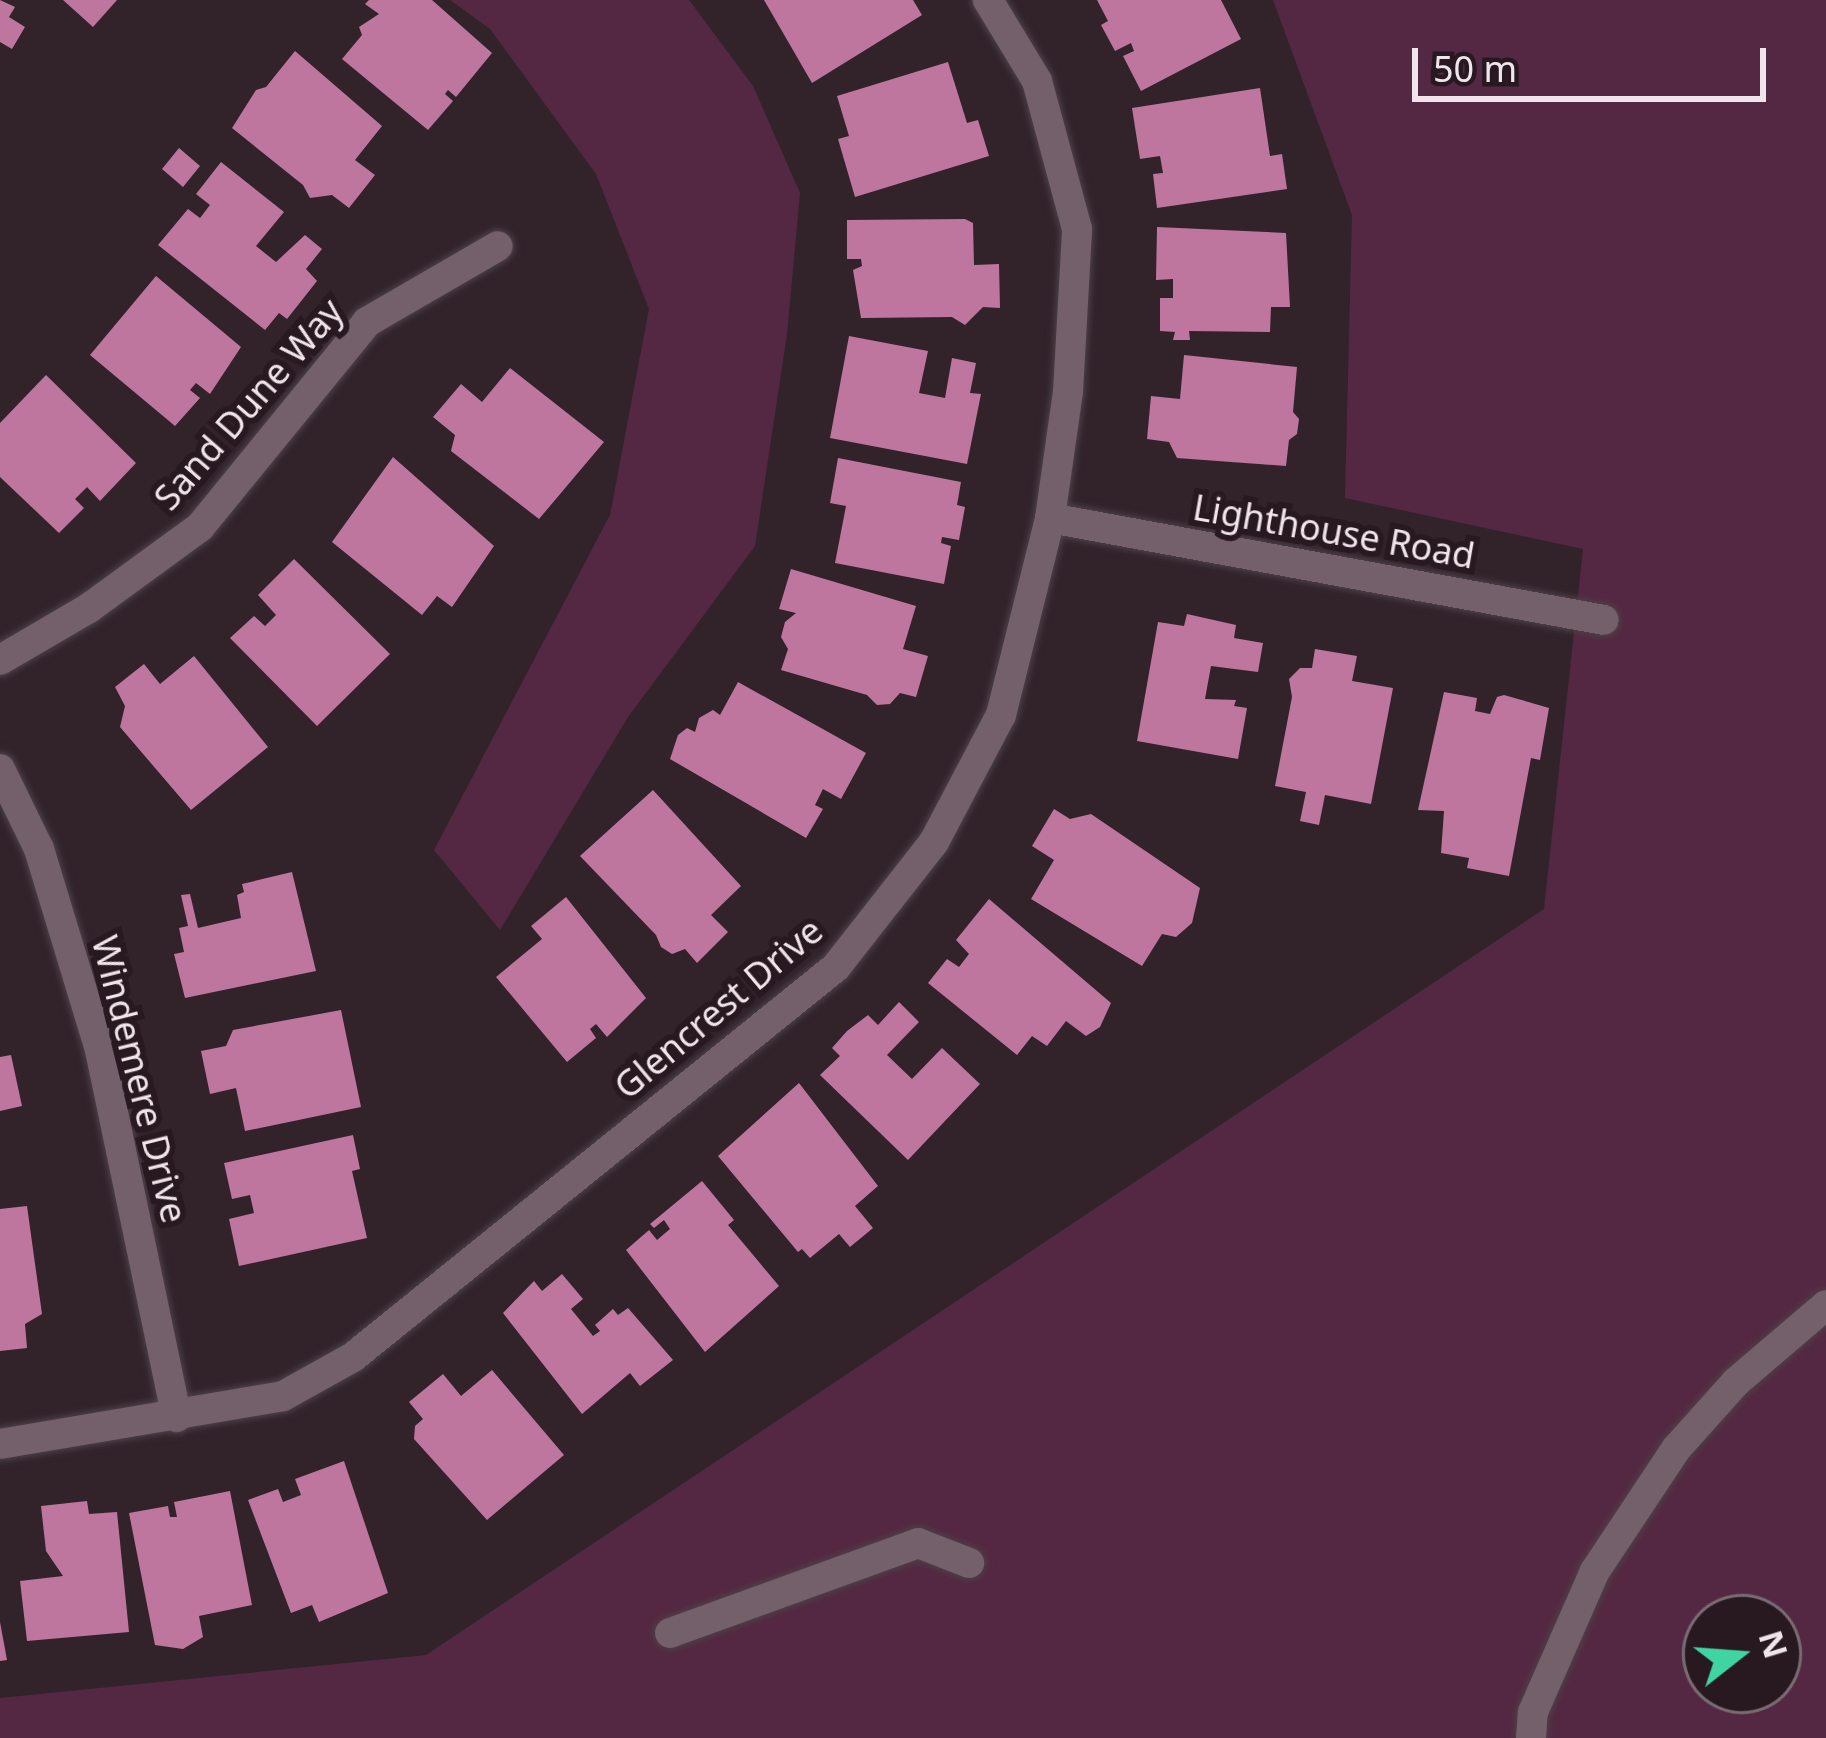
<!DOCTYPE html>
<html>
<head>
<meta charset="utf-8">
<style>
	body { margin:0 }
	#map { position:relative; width:1826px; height:1738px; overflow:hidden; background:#32232b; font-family:"Noto Sans",sans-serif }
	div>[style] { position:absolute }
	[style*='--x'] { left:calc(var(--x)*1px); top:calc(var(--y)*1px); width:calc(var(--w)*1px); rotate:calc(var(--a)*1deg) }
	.green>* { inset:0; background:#542842 }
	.building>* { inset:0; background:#be769e }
	.roads { filter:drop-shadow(0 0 3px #4d4047) drop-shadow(0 0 3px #4d4047) }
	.minor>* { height:30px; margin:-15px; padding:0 15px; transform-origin:15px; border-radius:15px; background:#73606a }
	span { translate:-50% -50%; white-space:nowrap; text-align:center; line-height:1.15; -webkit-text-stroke:12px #281921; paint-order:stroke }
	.street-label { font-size:36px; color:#f0e5ea }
	.north { position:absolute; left:1682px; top:1594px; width:120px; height:120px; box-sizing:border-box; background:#281921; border:3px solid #786b71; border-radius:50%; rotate:73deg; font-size:33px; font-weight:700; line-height:48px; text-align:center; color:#f0e5ea }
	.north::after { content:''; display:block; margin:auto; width:42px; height:54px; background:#3fd4a2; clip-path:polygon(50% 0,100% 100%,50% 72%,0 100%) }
	.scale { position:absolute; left:1412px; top:48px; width:354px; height:54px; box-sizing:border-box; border:6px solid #f0e5ea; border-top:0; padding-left:15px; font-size:36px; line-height:42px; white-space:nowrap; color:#f0e5ea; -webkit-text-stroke:9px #281921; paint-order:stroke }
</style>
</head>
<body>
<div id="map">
	<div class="green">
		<i style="clip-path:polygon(450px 0,689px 0,753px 86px,800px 193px,787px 334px,755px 546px,628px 717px,500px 930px,434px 850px,610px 515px,649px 309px,596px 174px,490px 29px)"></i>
		<i style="clip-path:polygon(evenodd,1273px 0,1826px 0,1826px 1738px,0 1738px,0 1698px,426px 1655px,1544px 909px,1583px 549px,1345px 498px,1352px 215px,1273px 0,1706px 1618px,1778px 1618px,1778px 1690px,1706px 1690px,1706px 1618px)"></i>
	</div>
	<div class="building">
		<i style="clip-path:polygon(0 0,15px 7px,9px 17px,25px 27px,12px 49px,0 42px)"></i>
		<i style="clip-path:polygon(63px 0,117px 0,93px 27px)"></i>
		<i style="clip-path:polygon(369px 0,432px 0,492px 53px,456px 97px,448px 90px,445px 94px,453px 101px,428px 130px,342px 59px,362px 35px,359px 27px,379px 14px,365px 4px)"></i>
		<i style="clip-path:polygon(764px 0,913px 0,922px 15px,812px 83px)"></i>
		<i style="clip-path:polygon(1097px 0,1221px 0,1241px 39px,1141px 91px,1123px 56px,1134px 51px,1131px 43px,1115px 51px,1101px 25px,1108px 21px)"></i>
		<i style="clip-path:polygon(295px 51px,382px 126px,355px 160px,375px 175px,349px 208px,332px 195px,310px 198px,303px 185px,232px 128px,256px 90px,266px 87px)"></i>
		<i style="clip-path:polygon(948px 62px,967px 123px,978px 120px,989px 156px,855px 197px,838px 139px,849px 136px,837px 96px)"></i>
		<i style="clip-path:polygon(1260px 88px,1270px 156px,1282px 154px,1287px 189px,1157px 208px,1153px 174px,1163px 173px,1160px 156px,1140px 159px,1132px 108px)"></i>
		<i style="clip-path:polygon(179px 148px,200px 166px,183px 187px,162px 169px)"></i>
		<i style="clip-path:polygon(221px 162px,284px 212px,256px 246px,276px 262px,305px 235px,322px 249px,306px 269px,317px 281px,287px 319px,279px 313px,265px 330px,158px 245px,188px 209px,200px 218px,210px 205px,196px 194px)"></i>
		<i style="clip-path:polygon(965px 219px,973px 223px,974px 265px,999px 264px,1000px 308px,983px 307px,965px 325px,952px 317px,861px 318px,853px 270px,862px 266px,861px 259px,847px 259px,847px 220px)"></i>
		<i style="clip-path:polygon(1157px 227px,1286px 233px,1290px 307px,1271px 307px,1270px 332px,1189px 331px,1190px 340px,1173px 340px,1175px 332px,1160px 331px,1160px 298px,1173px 298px,1173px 279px,1156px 280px)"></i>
		<i style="clip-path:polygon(156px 276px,241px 347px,210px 394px,196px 383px,190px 390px,200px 398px,175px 426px,90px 355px)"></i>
		<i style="clip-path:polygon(849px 336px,928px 351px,919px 393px,945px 398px,952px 358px,976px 363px,970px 393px,981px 394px,967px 464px,830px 438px)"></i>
		<i style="clip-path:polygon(1184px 355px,1297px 367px,1293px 412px,1299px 419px,1297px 434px,1289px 440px,1286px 466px,1177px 458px,1169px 442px,1147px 439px,1151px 396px,1180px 399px)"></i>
		<i style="clip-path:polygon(510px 368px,604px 442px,539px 519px,451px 451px,455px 435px,433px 417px,461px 384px,482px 402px)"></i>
		<i style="clip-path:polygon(46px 375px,136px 463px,100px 501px,87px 487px,75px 499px,84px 508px,59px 533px,0 477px,0 423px)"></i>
		<i style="clip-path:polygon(393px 457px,494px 546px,452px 607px,437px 596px,422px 615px,332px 542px)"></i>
		<i style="clip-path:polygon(838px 458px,961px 482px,957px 505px,965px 507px,959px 540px,942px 537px,941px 543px,951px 546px,944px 584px,835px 563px,846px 506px,830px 503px)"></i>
		<i style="clip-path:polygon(294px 559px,390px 654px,317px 726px,230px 638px,254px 616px,265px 626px,276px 615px,258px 595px)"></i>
		<i style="clip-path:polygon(791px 569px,916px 606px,903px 649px,928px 656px,916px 697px,900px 693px,890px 704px,877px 705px,867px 695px,781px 670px,788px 649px,781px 637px,785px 622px,796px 613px,779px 609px)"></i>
		<i style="clip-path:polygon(1187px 614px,1236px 625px,1234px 638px,1263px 643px,1258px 672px,1211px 666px,1205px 699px,1236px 700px,1234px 706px,1247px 708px,1238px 759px,1137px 741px,1158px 622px,1184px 626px)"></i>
		<i style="clip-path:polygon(1315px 649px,1357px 656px,1352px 681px,1393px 688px,1371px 804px,1325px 795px,1319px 825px,1300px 821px,1306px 792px,1275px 786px,1292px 697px,1289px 679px,1300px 668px,1312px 668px)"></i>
		<i style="clip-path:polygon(194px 656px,268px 747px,191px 810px,120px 727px,125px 706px,115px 687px,144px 664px,160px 684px)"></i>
		<i style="clip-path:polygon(738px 682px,866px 753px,841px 799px,823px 789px,815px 805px,823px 809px,806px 838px,670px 759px,678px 735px,687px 728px,695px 732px,699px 718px,713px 710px,720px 715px)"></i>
		<i style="clip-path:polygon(1444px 692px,1477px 698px,1475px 711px,1490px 714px,1497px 697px,1504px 695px,1549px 708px,1540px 760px,1531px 758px,1509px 876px,1467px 868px,1469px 858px,1441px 853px,1444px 811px,1418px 810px)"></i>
		<i style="clip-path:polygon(653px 790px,741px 886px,711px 915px,728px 932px,697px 963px,685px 949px,672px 954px,661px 947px,656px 935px,580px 856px)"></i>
		<i style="clip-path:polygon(1054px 809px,1070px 819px,1091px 814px,1200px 888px,1192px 923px,1176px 937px,1162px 934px,1142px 966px,1031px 899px,1054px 860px,1032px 846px)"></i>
		<i style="clip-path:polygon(292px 872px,316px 971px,185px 998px,174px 954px,184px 952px,179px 928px,188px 926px,181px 895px,190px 894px,198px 928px,241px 918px,237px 895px,244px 892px,242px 884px)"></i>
		<i style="clip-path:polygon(566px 897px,646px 998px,607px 1037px,596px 1024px,590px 1029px,596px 1038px,567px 1062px,496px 977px,542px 939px,531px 926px)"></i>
		<i style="clip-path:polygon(989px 899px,1111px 1003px,1100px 1027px,1086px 1036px,1066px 1021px,1047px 1046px,1032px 1036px,1017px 1055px,928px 983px,947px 959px,959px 967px,969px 954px,956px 940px)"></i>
		<i style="clip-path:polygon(899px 1002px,919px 1022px,887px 1055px,912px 1079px,942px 1048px,980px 1084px,908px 1160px,820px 1075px,840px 1056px,832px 1048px,847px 1031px,868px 1015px,878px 1025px)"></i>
		<i style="clip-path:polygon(341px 1010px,361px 1107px,245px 1131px,236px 1088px,210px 1094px,201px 1051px,226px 1046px,233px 1030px)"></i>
		<i style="clip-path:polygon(11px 1055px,22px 1106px,0 1111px,0 1057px)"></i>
		<i style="clip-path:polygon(799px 1083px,878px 1186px,855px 1206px,873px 1228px,850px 1247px,839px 1234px,810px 1258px,802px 1249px,798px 1252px,718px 1156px)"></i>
		<i style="clip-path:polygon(353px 1135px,360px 1169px,352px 1171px,367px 1238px,239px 1266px,229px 1219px,254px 1213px,250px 1195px,232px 1199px,224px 1163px)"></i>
		<i style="clip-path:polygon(702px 1181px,734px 1220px,728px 1225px,779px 1286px,705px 1352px,626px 1250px,649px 1230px,657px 1240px,670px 1229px,664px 1220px,654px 1228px,650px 1224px)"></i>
		<i style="clip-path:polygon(27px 1206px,42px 1314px,25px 1324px,27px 1348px,0 1351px,0 1209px)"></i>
		<i style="clip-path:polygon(562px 1274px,583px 1299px,571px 1309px,593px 1336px,600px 1331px,595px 1325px,613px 1309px,618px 1315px,628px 1308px,673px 1360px,640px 1386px,630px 1373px,582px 1414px,503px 1313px,534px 1281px,542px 1291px)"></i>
		<i style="clip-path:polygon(492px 1370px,564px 1455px,487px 1520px,414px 1439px,415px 1426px,423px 1419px,409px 1402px,443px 1374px,461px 1396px)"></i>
		<i style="clip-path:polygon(344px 1461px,388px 1593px,319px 1622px,312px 1605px,291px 1613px,248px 1500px,278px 1489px,283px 1502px,301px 1495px,295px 1479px)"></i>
		<i style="clip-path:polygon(230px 1491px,252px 1605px,199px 1616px,203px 1637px,183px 1649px,155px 1645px,129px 1513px,168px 1506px,170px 1517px,177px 1517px,174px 1502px)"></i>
		<i style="clip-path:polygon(87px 1501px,89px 1514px,117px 1512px,129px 1632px,27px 1641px,20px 1581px,63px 1576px,46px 1551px,41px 1506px)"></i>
		<i style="clip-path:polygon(0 1622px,7px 1660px,0 1661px)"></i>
	</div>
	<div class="roads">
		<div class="minor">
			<i style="--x:1050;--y:518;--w:563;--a:10.43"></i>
			<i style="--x:0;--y:660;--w:103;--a:-30.3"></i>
			<i style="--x:89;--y:608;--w:137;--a:-36.1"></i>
			<i style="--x:200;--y:527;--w:264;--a:-50.8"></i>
			<i style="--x:367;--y:322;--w:151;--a:-30.1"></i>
			<i style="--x:0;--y:769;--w:89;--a:64"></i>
			<i style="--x:39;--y:849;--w:210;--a:73.1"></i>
			<i style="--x:100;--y:1050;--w:375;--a:78.2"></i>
			<i style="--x:0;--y:1444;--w:287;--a:-9.6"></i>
			<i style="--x:283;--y:1396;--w:80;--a:-29.1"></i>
			<i style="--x:353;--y:1357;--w:621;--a:-38.92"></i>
			<i style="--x:836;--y:967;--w:159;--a:-51.9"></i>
			<i style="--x:934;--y:842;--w:144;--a:-62.2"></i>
			<i style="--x:1001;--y:715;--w:203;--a:-76"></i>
			<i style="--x:1050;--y:518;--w:127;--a:-81.9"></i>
			<i style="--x:1068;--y:392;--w:163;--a:-86.8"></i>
			<i style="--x:1077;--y:229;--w:153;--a:-105.1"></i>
			<i style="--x:1037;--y:81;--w:95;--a:-121.2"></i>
			<i style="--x:670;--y:1633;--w:264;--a:-19.9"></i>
			<i style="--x:918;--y:1543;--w:55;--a:21.4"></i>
			<i style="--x:1531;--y:1738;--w:26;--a:-86"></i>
			<i style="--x:1533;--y:1712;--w:154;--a:-66.3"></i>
			<i style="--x:1595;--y:1571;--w:146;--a:-56.4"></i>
			<i style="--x:1676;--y:1449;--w:90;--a:-48.2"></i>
			<i style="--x:1736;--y:1382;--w:118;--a:-40.5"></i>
		</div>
	</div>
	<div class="street-label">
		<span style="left:248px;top:404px;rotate:-49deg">Sand Dune Way</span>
		<span style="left:1334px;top:531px;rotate:10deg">Lighthouse Road</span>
		<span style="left:718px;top:1008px;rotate:-40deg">Glencrest Drive</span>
		<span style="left:140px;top:1079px;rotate:76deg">Windemere Drive</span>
	</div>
	<div class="north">N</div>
	<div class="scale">50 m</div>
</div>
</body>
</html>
